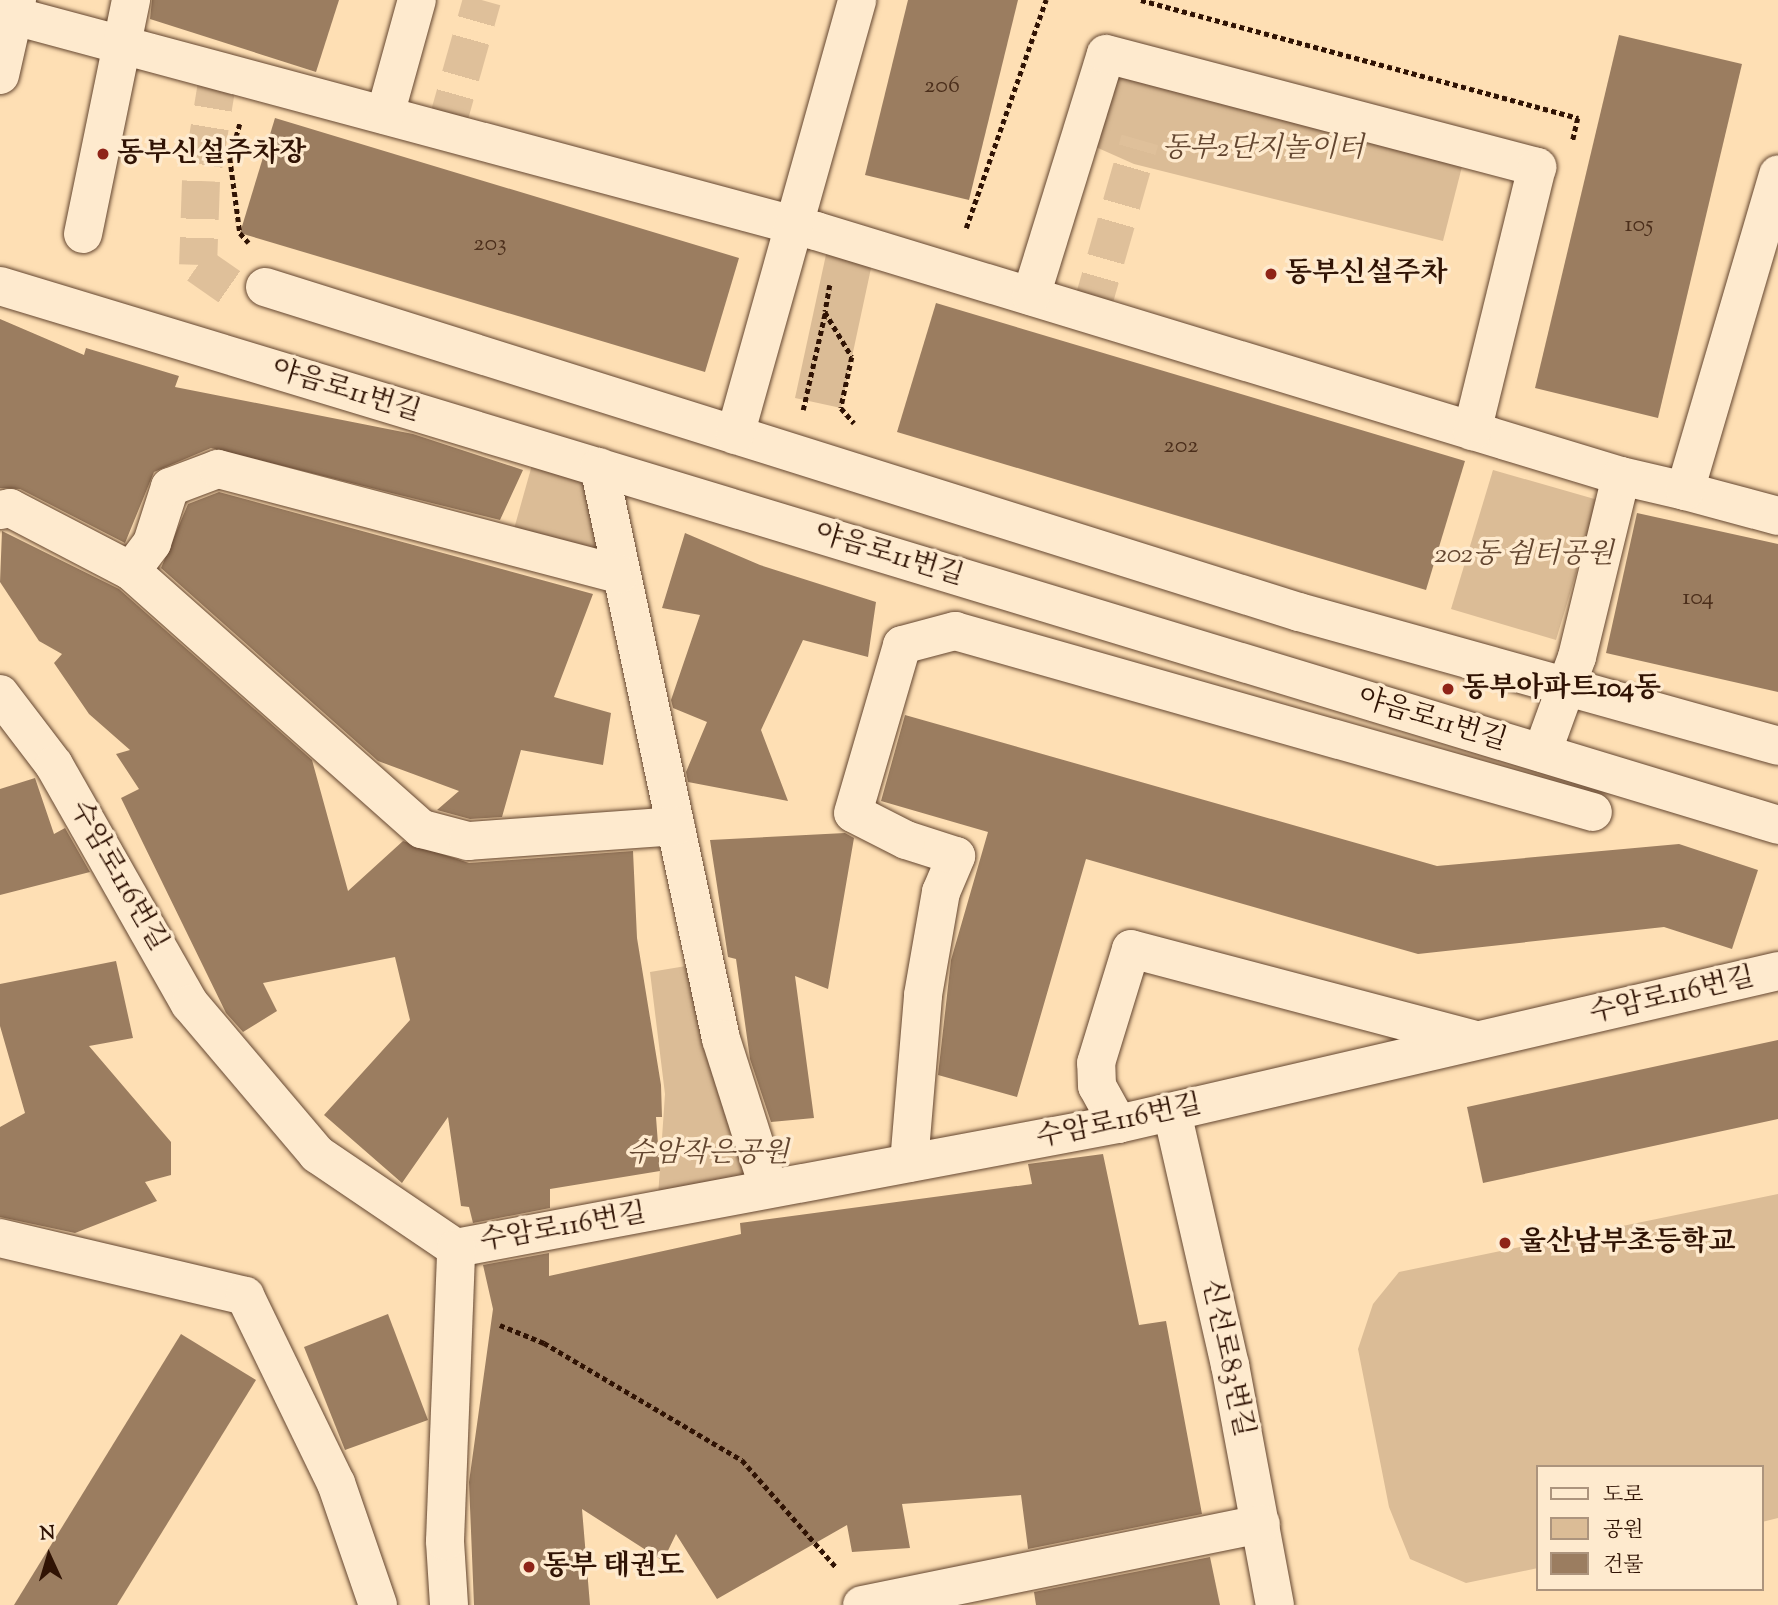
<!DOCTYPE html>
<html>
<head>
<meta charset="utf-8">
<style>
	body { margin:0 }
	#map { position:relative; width:1778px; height:1605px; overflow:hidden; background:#fedfb4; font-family:"Sorts Mill Goudy","Noto Serif KR",serif }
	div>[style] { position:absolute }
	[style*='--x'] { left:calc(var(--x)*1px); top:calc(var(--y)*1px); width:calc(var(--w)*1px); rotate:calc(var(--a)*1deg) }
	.green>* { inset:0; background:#dbbc96 }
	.building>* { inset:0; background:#9b7d60 }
	.minor-tunnel>* { height:38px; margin-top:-19px; transform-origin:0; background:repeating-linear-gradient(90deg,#dfc09a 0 38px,transparent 0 57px) }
	.path>* { height:4.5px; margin-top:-2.25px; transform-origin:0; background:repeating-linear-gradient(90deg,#301304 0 5px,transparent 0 8.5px) }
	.roads { filter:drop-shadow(0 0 2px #644630) drop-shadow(0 0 2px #644630) }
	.minor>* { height:38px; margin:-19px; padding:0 19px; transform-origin:19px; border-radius:19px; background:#feeace }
	.dots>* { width:19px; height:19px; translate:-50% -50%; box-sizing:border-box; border:4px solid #feeace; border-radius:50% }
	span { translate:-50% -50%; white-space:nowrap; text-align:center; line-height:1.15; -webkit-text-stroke:7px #feeace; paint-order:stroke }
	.number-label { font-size:24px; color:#4b2e1b }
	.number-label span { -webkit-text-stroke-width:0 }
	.park-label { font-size:28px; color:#634630; font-style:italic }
	.poi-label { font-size:28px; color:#301304; font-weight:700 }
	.left { translate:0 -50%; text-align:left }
	.street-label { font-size:28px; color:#301304 }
	.legend { position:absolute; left:1536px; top:1465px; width:228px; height:126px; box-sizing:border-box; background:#feeace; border:2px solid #ac947d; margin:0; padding:9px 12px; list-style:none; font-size:21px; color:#301304 }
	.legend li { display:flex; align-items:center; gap:14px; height:35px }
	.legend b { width:35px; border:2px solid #ac947d }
	.north { position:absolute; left:14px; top:1521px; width:70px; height:70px; -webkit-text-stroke:5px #feeace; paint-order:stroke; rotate:356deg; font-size:19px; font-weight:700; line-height:28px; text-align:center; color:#301304 }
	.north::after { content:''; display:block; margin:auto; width:24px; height:32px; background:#301304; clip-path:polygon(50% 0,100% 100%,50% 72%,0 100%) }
</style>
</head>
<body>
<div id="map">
	<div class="green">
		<i style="clip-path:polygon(1104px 57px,1466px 151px,1443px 241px,1134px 164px,1080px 140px)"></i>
		<i style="clip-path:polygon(827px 250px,873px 259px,841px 408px,795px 398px)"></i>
		<i style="clip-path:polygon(532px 465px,599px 467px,617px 563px,512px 536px)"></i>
		<i style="clip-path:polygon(1493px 470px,1598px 500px,1556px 640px,1451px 609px)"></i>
		<i style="clip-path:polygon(704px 963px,769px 1189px,657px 1211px,665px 1094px,650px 972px)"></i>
		<i style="clip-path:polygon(1778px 1194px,1778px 1518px,1762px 1522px,1762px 1467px,1538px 1467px,1538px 1568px,1466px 1583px,1410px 1559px,1389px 1507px,1358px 1349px,1373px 1304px,1399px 1272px)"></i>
	</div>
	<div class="building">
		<i style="clip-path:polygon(152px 0,339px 0,316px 72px,150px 19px)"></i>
		<i style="clip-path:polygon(908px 0,1018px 0,969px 200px,865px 175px)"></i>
		<i style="clip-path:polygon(1619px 35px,1742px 64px,1658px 418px,1535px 388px)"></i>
		<i style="clip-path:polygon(275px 118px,739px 258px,705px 372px,240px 233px)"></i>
		<i style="clip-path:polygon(936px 303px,1465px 461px,1426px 590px,897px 432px)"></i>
		<i style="clip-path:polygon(0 319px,84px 355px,86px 348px,179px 376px,175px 387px,413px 434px,523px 470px,500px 520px,211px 448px,154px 472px,125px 543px,20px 489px,0 488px)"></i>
		<i style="clip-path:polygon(219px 492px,593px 594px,554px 697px,611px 713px,603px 765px,521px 750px,502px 817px,470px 819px,437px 810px,459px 791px,378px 761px,161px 568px,188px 504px)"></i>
		<i style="clip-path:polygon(1637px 513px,1778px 544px,1778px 692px,1606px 653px)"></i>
		<i style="clip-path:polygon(2px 531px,119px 589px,312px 760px,348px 891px,403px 841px,469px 863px,633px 851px,637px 938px,661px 1085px,662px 1117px,656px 1117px,660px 1171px,550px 1189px,550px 1208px,473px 1223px,469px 1207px,461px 1206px,448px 1117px,402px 1183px,324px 1115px,410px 1020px,395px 957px,263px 983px,277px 1011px,243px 1032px,226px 1013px,121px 798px,139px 789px,116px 754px,130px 750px,89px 714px,54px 663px,62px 654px,39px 641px,0 582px)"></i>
		<i style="clip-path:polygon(685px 533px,760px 565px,876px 602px,868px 657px,803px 640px,761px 730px,788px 801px,688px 782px,686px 772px,707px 722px,673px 708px,671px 700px,700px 615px,662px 608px)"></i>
		<i style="clip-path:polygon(905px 715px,1437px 866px,1679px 844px,1758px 870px,1732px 949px,1664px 927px,1418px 954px,1086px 859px,1017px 1097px,938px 1075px,951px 960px,988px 832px,881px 801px)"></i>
		<i style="clip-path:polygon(35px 778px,54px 834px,65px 828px,90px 872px,0 895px,0 789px)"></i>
		<i style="clip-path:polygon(845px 833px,854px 838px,828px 989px,795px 976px,814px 1118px,771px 1122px,750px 1059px,736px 959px,728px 957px,710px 840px)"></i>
		<i style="clip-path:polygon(116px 961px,133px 1038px,89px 1046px,171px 1142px,171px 1175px,145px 1182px,157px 1201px,75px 1233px,0 1217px,0 1127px,25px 1113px,0 1026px,0 984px)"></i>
		<i style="clip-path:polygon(1778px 1040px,1778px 1119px,1483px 1183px,1467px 1107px)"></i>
		<i style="clip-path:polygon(1103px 1154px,1139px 1325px,1166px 1321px,1202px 1514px,1028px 1549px,1021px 1495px,902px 1504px,910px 1548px,852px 1552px,847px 1525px,717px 1599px,676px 1534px,663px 1561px,582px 1509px,590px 1605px,474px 1605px,469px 1482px,493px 1309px,483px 1265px,549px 1253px,549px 1276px,741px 1234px,740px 1223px,1032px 1184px,1028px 1164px)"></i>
		<i style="clip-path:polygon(388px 1314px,428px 1420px,345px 1450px,304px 1347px)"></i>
		<i style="clip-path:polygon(181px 1334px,256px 1380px,117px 1605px,14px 1605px)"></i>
		<i style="clip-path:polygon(1210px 1557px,1220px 1605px,1036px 1605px,1034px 1592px)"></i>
	</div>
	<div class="minor-tunnel">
		<i style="--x:219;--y:71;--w:111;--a:99.3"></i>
		<i style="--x:201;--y:181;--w:84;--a:92"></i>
		<i style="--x:198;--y:265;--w:44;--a:34.8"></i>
		<i style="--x:445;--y:131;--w:136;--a:-74.2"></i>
		<i style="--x:1090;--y:314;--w:181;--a:-74"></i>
	</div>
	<div class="path">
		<i style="--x:1141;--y:0;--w:453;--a:15.1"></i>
		<i style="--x:1578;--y:118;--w:23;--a:103"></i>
		<i style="--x:240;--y:124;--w:35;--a:106"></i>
		<i style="--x:230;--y:158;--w:76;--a:82.4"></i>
		<i style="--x:240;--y:233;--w:13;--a:48"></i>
		<i style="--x:966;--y:228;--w:242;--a:-70.7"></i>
		<i style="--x:830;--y:285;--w:27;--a:100"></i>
		<i style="--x:825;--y:312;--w:52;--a:59"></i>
		<i style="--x:852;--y:357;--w:52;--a:102.2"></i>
		<i style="--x:841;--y:408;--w:20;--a:49"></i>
		<i style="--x:803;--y:410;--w:99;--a:-77.2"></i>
		<i style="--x:500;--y:1325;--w:48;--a:22.2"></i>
		<i style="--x:544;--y:1343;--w:230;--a:30.6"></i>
		<i style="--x:742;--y:1460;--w:144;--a:48.7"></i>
	</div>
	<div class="roads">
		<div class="minor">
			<i style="--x:14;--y:16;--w:830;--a:15.01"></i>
			<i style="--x:816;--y:231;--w:841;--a:16.93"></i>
			<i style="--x:0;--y:75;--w:77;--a:-77.2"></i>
			<i style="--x:385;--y:115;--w:119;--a:-74.5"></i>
			<i style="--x:83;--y:234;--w:239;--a:-78.4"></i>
			<i style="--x:0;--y:286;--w:1858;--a:16.86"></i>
			<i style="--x:265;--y:287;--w:1084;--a:17.45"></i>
			<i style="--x:1299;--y:612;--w:497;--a:15.6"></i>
			<i style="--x:1031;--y:296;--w:253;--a:-72.8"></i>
			<i style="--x:1106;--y:54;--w:446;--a:14.7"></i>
			<i style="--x:1537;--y:167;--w:272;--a:103.8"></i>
			<i style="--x:735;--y:435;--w:452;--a:-74.3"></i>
			<i style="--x:599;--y:467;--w:585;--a:77.96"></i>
			<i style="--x:721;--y:1039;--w:157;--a:72.3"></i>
			<i style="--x:1685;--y:491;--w:96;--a:15"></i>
			<i style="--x:0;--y:510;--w:10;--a:-11"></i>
			<i style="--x:10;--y:508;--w:136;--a:27.5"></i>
			<i style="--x:131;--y:571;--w:389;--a:41.6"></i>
			<i style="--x:422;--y:829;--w:48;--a:14.6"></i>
			<i style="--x:468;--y:841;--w:208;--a:-4.1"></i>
			<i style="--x:131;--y:571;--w:35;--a:-53"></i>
			<i style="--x:152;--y:543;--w:59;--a:-72.2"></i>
			<i style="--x:170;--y:487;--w:51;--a:-20.6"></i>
			<i style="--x:218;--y:469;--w:415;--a:14.7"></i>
			<i style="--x:0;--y:694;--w:89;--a:52.7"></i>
			<i style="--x:54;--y:765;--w:275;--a:60.4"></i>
			<i style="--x:190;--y:1004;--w:197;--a:49.7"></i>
			<i style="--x:317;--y:1154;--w:168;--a:34.1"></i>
			<i style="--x:456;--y:1248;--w:674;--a:-10.61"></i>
			<i style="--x:1118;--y:1124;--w:678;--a:-13.05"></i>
			<i style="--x:1542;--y:753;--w:102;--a:-70"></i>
			<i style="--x:1577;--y:657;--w:186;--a:-76.3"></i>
			<i style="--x:1621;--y:476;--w:66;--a:13.2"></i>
			<i style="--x:1685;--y:491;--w:330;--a:-73.6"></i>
			<i style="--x:1172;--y:1112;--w:260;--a:77.1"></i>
			<i style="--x:1230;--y:1365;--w:244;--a:79.4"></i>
			<i style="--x:1118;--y:1124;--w:43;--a:-118.9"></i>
			<i style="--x:1097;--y:1086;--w:23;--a:-92"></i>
			<i style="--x:1096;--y:1063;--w:119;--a:-72.9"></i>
			<i style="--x:1131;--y:949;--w:353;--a:14.8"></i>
			<i style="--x:909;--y:1163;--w:169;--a:-85.2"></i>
			<i style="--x:923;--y:995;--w:105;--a:-80.1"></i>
			<i style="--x:941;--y:892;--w:39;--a:-67"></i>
			<i style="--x:956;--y:856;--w:52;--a:-162.3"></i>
			<i style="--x:906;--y:840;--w:59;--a:-153"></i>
			<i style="--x:853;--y:813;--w:175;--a:-73.7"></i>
			<i style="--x:902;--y:645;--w:55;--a:-14.8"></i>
			<i style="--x:955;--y:631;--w:663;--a:15.84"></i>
			<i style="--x:0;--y:1238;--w:252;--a:13.3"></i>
			<i style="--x:245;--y:1296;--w:208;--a:64.1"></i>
			<i style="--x:336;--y:1483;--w:129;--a:71"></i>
			<i style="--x:449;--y:1605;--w:64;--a:-93.6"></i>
			<i style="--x:445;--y:1541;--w:293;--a:-87.8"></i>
			<i style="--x:862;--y:1605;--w:407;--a:-11.5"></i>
		</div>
	</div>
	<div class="dots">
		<i style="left:103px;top:154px;background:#8f2418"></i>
		<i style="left:1271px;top:274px;background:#8f2418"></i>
		<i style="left:1448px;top:689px;background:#8f2418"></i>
		<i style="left:1505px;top:1243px;background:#8f2418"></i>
		<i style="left:529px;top:1567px;background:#8f2418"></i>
	</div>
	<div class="number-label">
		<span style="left:942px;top:87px">206</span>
		<span style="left:1639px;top:226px">105</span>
		<span style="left:490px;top:245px">203</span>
		<span style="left:1181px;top:447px">202</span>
		<span style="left:1698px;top:599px">104</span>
	</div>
	<div class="park-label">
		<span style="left:1263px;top:149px">동부2단지놀이터</span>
		<span style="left:1524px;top:555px">202동 쉼터공원</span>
		<span style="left:708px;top:1154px">수암작은공원</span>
	</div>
	<div class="poi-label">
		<span class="left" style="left:117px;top:154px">동부신설주차장</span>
		<span class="left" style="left:1285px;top:274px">동부신설주차</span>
		<span class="left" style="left:1462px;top:689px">동부아파트104동</span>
		<span class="left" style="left:1519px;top:1243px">울산남부초등학교</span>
		<span class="left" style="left:543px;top:1567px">동부 태권도</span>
	</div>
	<div class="street-label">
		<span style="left:346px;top:391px;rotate:17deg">야음로11번길</span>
		<span style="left:889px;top:555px;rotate:17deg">야음로11번길</span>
		<span style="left:1432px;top:720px;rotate:17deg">야음로11번길</span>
		<span style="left:118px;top:876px;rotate:60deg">수암로116번길</span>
		<span style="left:1672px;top:996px;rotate:-13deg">수암로116번길</span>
		<span style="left:1119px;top:1122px;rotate:-12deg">수암로116번길</span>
		<span style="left:563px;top:1228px;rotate:-10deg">수암로116번길</span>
		<span style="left:1227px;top:1358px;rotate:78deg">신선로83번길</span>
	</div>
	<ul class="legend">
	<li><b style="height:9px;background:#feeace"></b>도로</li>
	<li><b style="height:19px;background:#dbbc96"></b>공원</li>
	<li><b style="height:19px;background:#9b7d60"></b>건물</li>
	</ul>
	<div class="north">N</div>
</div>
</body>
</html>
